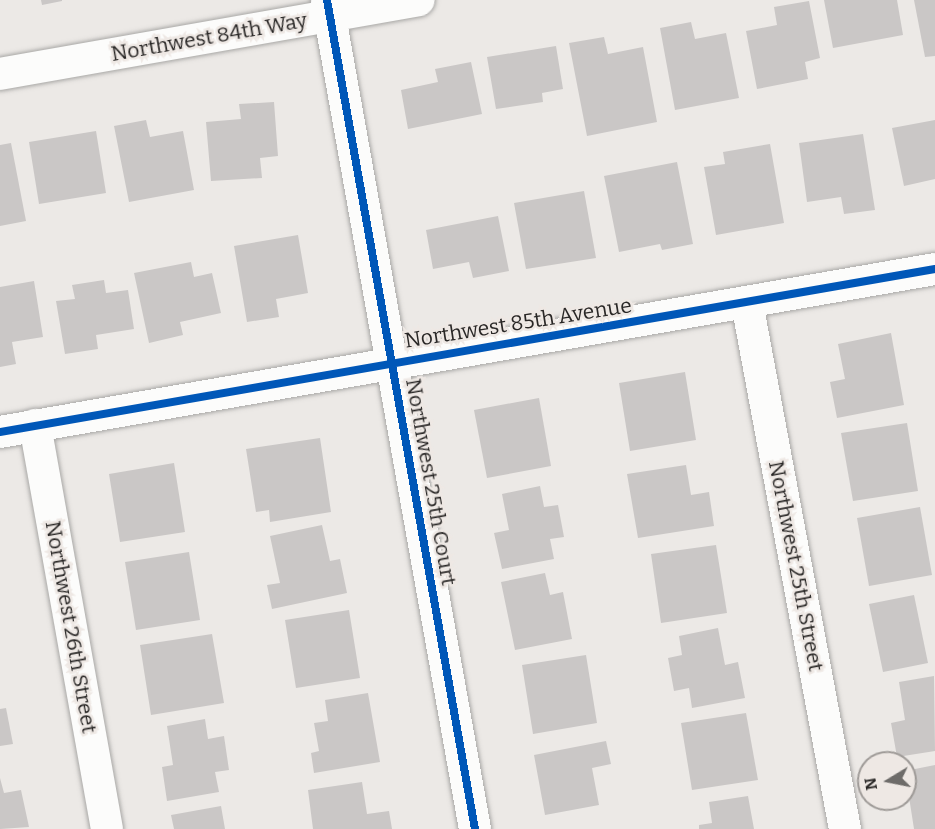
<!DOCTYPE html>
<html>
<head>
<meta charset="utf-8">
<style>
	body { margin:0 }
	#map { position:relative; width:935px; height:829px; overflow:hidden; background:#ece9e6; font-family:Bitter,serif }
	div>[style] { position:absolute }
	[style*='--x'] { left:calc(var(--x)*1px); top:calc(var(--y)*1px); width:calc(var(--w)*1px); rotate:calc(var(--a)*1deg) }
	.building>* { inset:0; background:#cac7c6 }
	.roads { filter:drop-shadow(0 0 2px #a9a8a6) drop-shadow(0 0 2px #a9a8a6) }
	.minor>* { height:32px; margin:-16px; padding:0 16px; transform-origin:16px; border-radius:16px; background:#fcfcfb }
	.cycleway>* { height:8px; margin:-4px; padding:0 4px; transform-origin:4px; border-radius:4px; background:#0057b8 }
	span { translate:-50% -50%; white-space:nowrap; text-align:center; line-height:1.15; -webkit-text-stroke:5px #eee8e4; paint-order:stroke }
	.street-label { font-size:21px; color:#292726 }
	.north { position:absolute; left:857px; top:751px; width:60px; height:60px; box-sizing:border-box; background:#eee8e4; border:2px solid #9f9b98; border-radius:50%; rotate:260deg; font-size:16px; font-weight:700; line-height:24px; text-align:center; color:#292726 }
	.north::after { content:''; display:block; margin:auto; width:21px; height:27px; background:#6d6b69; clip-path:polygon(50% 0,100% 100%,50% 72%,0 100%) }
</style>
</head>
<body>
<div id="map">
	<div class="building">
		<i style="clip-path:polygon(41px 0,62px 0,62px 1px,42px 5px)"></i>
		<i style="clip-path:polygon(824px 0,897px 0,903px 35px,833px 48px)"></i>
		<i style="clip-path:polygon(914px 0,935px 0,935px 56px,925px 57px)"></i>
		<i style="clip-path:polygon(809px 1px,820px 58px,805px 62px,808px 79px,757px 89px,746px 31px,777px 25px,774px 7px)"></i>
		<i style="clip-path:polygon(691px 22px,695px 39px,726px 33px,739px 98px,675px 110px,660px 28px)"></i>
		<i style="clip-path:polygon(604px 37px,608px 54px,643px 47px,657px 122px,587px 136px,569px 43px)"></i>
		<i style="clip-path:polygon(556px 46px,563px 89px,542px 93px,543px 102px,496px 109px,487px 57px)"></i>
		<i style="clip-path:polygon(471px 62px,482px 114px,408px 129px,401px 90px,438px 82px,435px 69px)"></i>
		<i style="clip-path:polygon(274px 102px,278px 156px,260px 158px,262px 178px,211px 181px,206px 122px,241px 119px,239px 104px)"></i>
		<i style="clip-path:polygon(146px 120px,150px 137px,183px 131px,194px 190px,129px 202px,114px 126px)"></i>
		<i style="clip-path:polygon(935px 120px,935px 179px,904px 186px,892px 128px)"></i>
		<i style="clip-path:polygon(96px 131px,106px 193px,39px 204px,29px 142px)"></i>
		<i style="clip-path:polygon(863px 134px,875px 210px,844px 214px,841px 197px,807px 202px,799px 143px)"></i>
		<i style="clip-path:polygon(11px 143px,26px 221px,0 226px,0 145px)"></i>
		<i style="clip-path:polygon(770px 144px,784px 223px,716px 235px,704px 167px,725px 164px,723px 152px)"></i>
		<i style="clip-path:polygon(677px 162px,693px 244px,662px 250px,660px 244px,619px 252px,604px 176px)"></i>
		<i style="clip-path:polygon(584px 191px,596px 258px,526px 269px,514px 203px)"></i>
		<i style="clip-path:polygon(498px 216px,509px 271px,473px 278px,469px 262px,433px 269px,426px 230px)"></i>
		<i style="clip-path:polygon(298px 235px,308px 293px,276px 299px,279px 317px,247px 322px,234px 246px)"></i>
		<i style="clip-path:polygon(191px 262px,194px 277px,212px 273px,221px 313px,180px 322px,183px 335px,149px 343px,134px 273px)"></i>
		<i style="clip-path:polygon(104px 280px,106px 293px,128px 290px,134px 329px,96px 335px,98px 349px,65px 354px,56px 301px,75px 299px,72px 285px)"></i>
		<i style="clip-path:polygon(34px 281px,43px 337px,12px 342px,16px 364px,0 367px,0 287px)"></i>
		<i style="clip-path:polygon(891px 333px,904px 405px,837px 418px,830px 382px,845px 379px,838px 344px)"></i>
		<i style="clip-path:polygon(685px 372px,696px 440px,630px 451px,619px 383px)"></i>
		<i style="clip-path:polygon(539px 398px,551px 466px,487px 478px,474px 410px)"></i>
		<i style="clip-path:polygon(907px 423px,918px 491px,853px 501px,841px 433px)"></i>
		<i style="clip-path:polygon(320px 438px,331px 512px,270px 522px,269px 510px,256px 512px,246px 449px)"></i>
		<i style="clip-path:polygon(174px 463px,185px 532px,120px 542px,109px 474px)"></i>
		<i style="clip-path:polygon(686px 465px,691px 495px,709px 492px,714px 526px,638px 538px,627px 474px)"></i>
		<i style="clip-path:polygon(540px 486px,544px 507px,558px 505px,564px 537px,550px 539px,554px 559px,502px 569px,494px 533px,509px 530px,502px 494px)"></i>
		<i style="clip-path:polygon(920px 507px,932px 575px,869px 586px,857px 518px)"></i>
		<i style="clip-path:polygon(322px 525px,330px 561px,340px 559px,347px 593px,272px 609px,267px 585px,280px 583px,270px 536px)"></i>
		<i style="clip-path:polygon(716px 545px,727px 613px,661px 623px,651px 554px)"></i>
		<i style="clip-path:polygon(189px 552px,200px 620px,136px 630px,125px 562px)"></i>
		<i style="clip-path:polygon(545px 573px,550px 595px,563px 592px,572px 639px,515px 650px,501px 582px)"></i>
		<i style="clip-path:polygon(914px 595px,928px 663px,883px 672px,869px 604px)"></i>
		<i style="clip-path:polygon(349px 610px,360px 678px,296px 688px,285px 620px)"></i>
		<i style="clip-path:polygon(718px 628px,725px 665px,738px 662px,745px 698px,692px 708px,689px 688px,674px 691px,668px 658px,682px 655px,679px 636px)"></i>
		<i style="clip-path:polygon(212px 634px,224px 703px,151px 715px,140px 645px)"></i>
		<i style="clip-path:polygon(586px 655px,597px 723px,533px 734px,522px 665px)"></i>
		<i style="clip-path:polygon(934px 676px,935px 751px,897px 757px,891px 723px,905px 720px,899px 682px)"></i>
		<i style="clip-path:polygon(368px 693px,380px 762px,314px 773px,311px 753px,319px 751px,314px 723px,328px 721px,325px 700px)"></i>
		<i style="clip-path:polygon(6px 708px,13px 744px,0 746px,0 709px)"></i>
		<i style="clip-path:polygon(746px 713px,758px 780px,692px 790px,681px 723px)"></i>
		<i style="clip-path:polygon(205px 719px,208px 739px,224px 736px,229px 770px,215px 772px,219px 792px,167px 801px,162px 767px,173px 765px,167px 726px)"></i>
		<i style="clip-path:polygon(606px 741px,611px 764px,592px 768px,599px 805px,545px 815px,534px 755px)"></i>
		<i style="clip-path:polygon(935px 765px,935px 829px,914px 829px,905px 771px)"></i>
		<i style="clip-path:polygon(0 778px,4px 793px,21px 790px,29px 827px,0 829px)"></i>
		<i style="clip-path:polygon(362px 782px,367px 814px,389px 811px,392px 829px,313px 829px,308px 790px)"></i>
		<i style="clip-path:polygon(748px 796px,754px 829px,699px 829px,699px 825px,712px 823px,709px 802px)"></i>
		<i style="clip-path:polygon(221px 806px,225px 829px,174px 829px,171px 815px)"></i>
	</div>
	<div class="roads">
		<div class="minor">
			<i style="--x:327;--y:0;--w:842;--a:79.88"></i>
			<i style="--x:0;--y:74;--w:425;--a:-10"></i>
			<i style="--x:747;--y:303;--w:535;--a:79.45"></i>
			<i style="--x:35;--y:425;--w:410;--a:79.9"></i>
			<i style="--x:0;--y:432;--w:949;--a:-9.89"></i>
		</div>
	</div>
	<div class="cycleway">
		<i style="--x:327;--y:0;--w:842;--a:79.88"></i>
		<i style="--x:0;--y:432;--w:949;--a:-9.89"></i>
	</div>
	<div class="street-label">
		<span style="left:209px;top:37px;rotate:-10deg">Northwest 84th Way</span>
		<span style="left:518px;top:323px;rotate:-9deg">Northwest 85th Avenue</span>
		<span style="left:431px;top:482px;rotate:80deg">Northwest 25th Court</span>
		<span style="left:796px;top:566px;rotate:79deg">Northwest 25th Street</span>
		<span style="left:71px;top:627px;rotate:80deg">Northwest 26th Street</span>
	</div>
	<div class="north">N</div>
</div>
</body>
</html>
